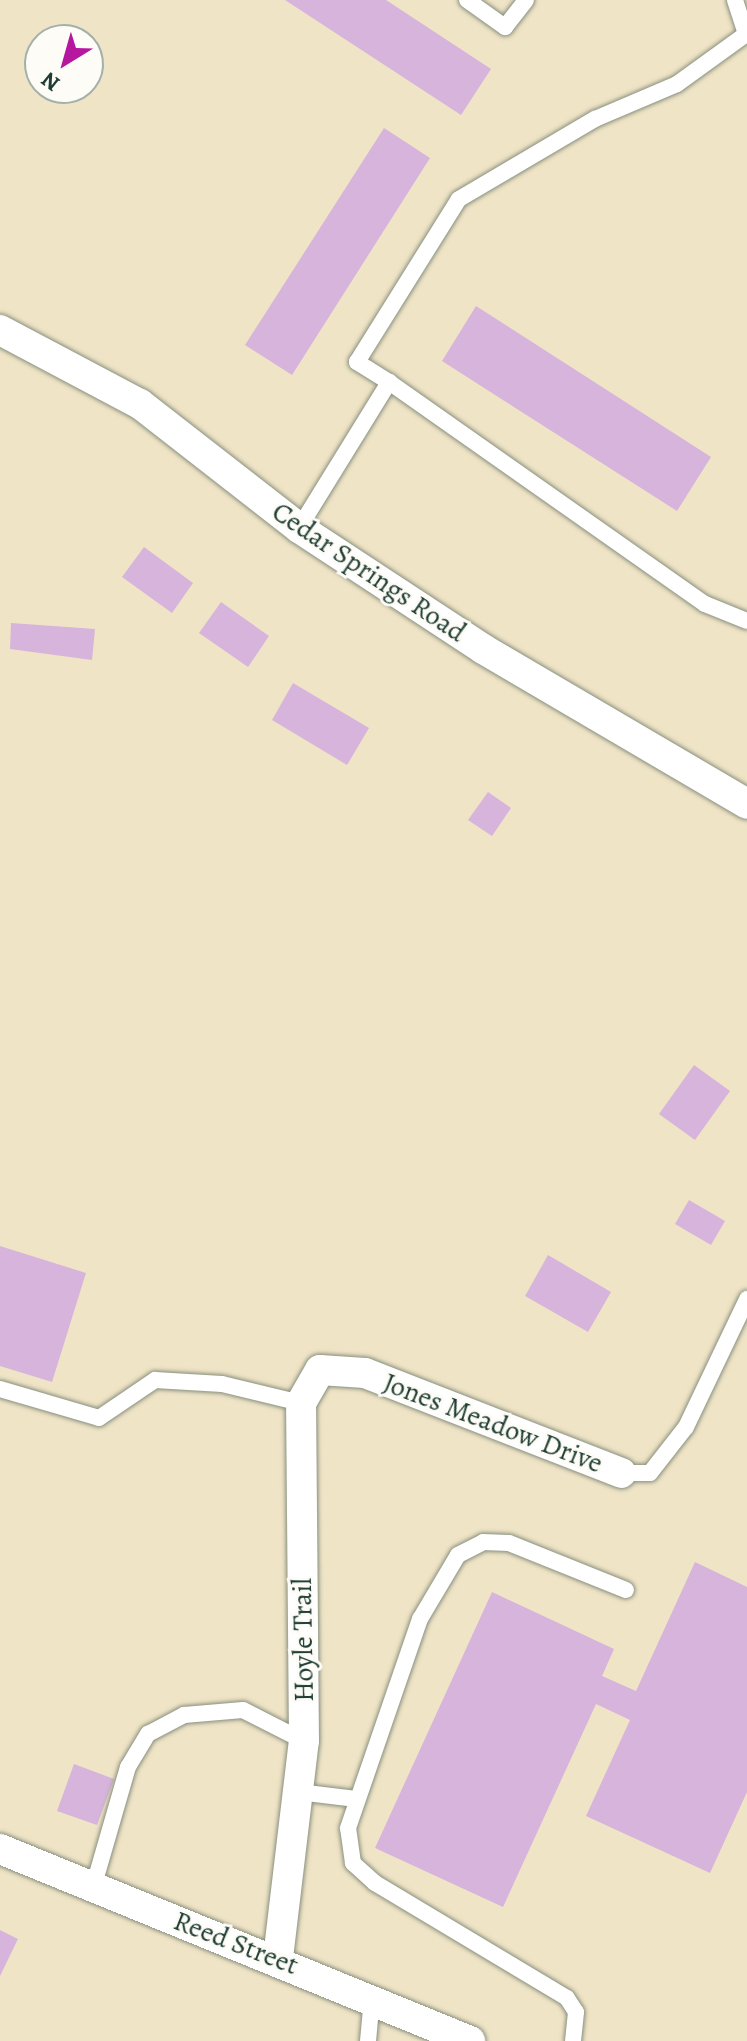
<!DOCTYPE html>
<html>
<head>
<meta charset="utf-8">
<style>
	body { margin:0 }
	#map { position:relative; width:747px; height:2041px; overflow:hidden; background:#f0e4c7; font-family:Alegreya,serif }
	div>[style] { position:absolute }
	[style*='--x'] { left:calc(var(--x)*1px); top:calc(var(--y)*1px); width:calc(var(--w)*1px); rotate:calc(var(--a)*1deg) }
	.building>* { inset:0; background:#d6b4dc }
	.roads { filter:drop-shadow(0 0 2px #88907e) drop-shadow(0 0 2px #88907e) }
	.service>* { height:16px; margin:-8px; padding:0 8px; transform-origin:8px; border-radius:8px; background:#fff }
	.minor>* { height:30px; margin:-15px; padding:0 15px; transform-origin:15px; border-radius:15px; background:#fff }
	span { translate:-50% -50%; white-space:nowrap; text-align:center; line-height:1.15; -webkit-text-stroke:6px #fdfcf7; paint-order:stroke }
	.street-label { font-size:28px; color:#1f3d34 }
	.north { position:absolute; left:24px; top:24px; width:80px; height:80px; box-sizing:border-box; background:#fdfcf7; border:2px solid #a4b0a9; border-radius:50%; rotate:217deg; font-size:22px; font-weight:700; line-height:32px; text-align:center; color:#1f3d34 }
	.north::after { content:''; display:block; margin:auto; width:28px; height:36px; background:#b5179e; clip-path:polygon(50% 0,100% 100%,50% 72%,0 100%) }
</style>
</head>
<body>
<div id="map">
	<div class="building">
		<i style="clip-path:polygon(285px 0,386px 0,491px 69px,461px 115px)"></i>
		<i style="clip-path:polygon(384px 128px,430px 158px,292px 375px,245px 345px)"></i>
		<i style="clip-path:polygon(476px 306px,711px 457px,677px 511px,442px 361px)"></i>
		<i style="clip-path:polygon(144px 547px,193px 583px,172px 613px,122px 577px)"></i>
		<i style="clip-path:polygon(221px 602px,269px 636px,248px 667px,199px 633px)"></i>
		<i style="clip-path:polygon(11px 623px,95px 629px,92px 660px,10px 649px)"></i>
		<i style="clip-path:polygon(293px 683px,369px 728px,347px 765px,272px 720px)"></i>
		<i style="clip-path:polygon(488px 792px,511px 808px,492px 836px,468px 820px)"></i>
		<i style="clip-path:polygon(694px 1065px,730px 1091px,695px 1140px,659px 1114px)"></i>
		<i style="clip-path:polygon(689px 1200px,725px 1221px,711px 1245px,675px 1224px)"></i>
		<i style="clip-path:polygon(0 1246px,86px 1273px,52px 1382px,0 1366px)"></i>
		<i style="clip-path:polygon(548px 1255px,611px 1292px,588px 1332px,525px 1296px)"></i>
		<i style="clip-path:polygon(695px 1562px,747px 1587px,747px 1792px,710px 1873px,586px 1816px,630px 1720px,596px 1704px,503px 1907px,375px 1848px,492px 1592px,614px 1649px,602px 1676px,636px 1691px)"></i>
		<i style="clip-path:polygon(74px 1764px,114px 1779px,97px 1825px,57px 1811px)"></i>
		<i style="clip-path:polygon(0 1930px,18px 1939px,0 1976px)"></i>
	</div>
	<div class="roads">
		<div class="service">
			<i style="--x:467;--y:0;--w:47;--a:35.4"></i>
			<i style="--x:505;--y:27;--w:34;--a:-52"></i>
			<i style="--x:389;--y:382;--w:38;--a:-148"></i>
			<i style="--x:357;--y:362;--w:192;--a:-58"></i>
			<i style="--x:459;--y:199;--w:158;--a:-30.5"></i>
			<i style="--x:595;--y:119;--w:89;--a:-23.1"></i>
			<i style="--x:677;--y:84;--w:85;--a:-35.9"></i>
			<i style="--x:746;--y:34;--w:36;--a:-108"></i>
			<i style="--x:299;--y:528;--w:172;--a:-58.3"></i>
			<i style="--x:389;--y:382;--w:386;--a:35.1"></i>
			<i style="--x:705;--y:604;--w:45;--a:22"></i>
			<i style="--x:0;--y:1389;--w:103;--a:16.3"></i>
			<i style="--x:99;--y:1418;--w:68;--a:-34.2"></i>
			<i style="--x:155;--y:1380;--w:67;--a:3.4"></i>
			<i style="--x:222;--y:1384;--w:81;--a:13.5"></i>
			<i style="--x:621;--y:1473;--w:29;--a:0"></i>
			<i style="--x:650;--y:1473;--w:58;--a:-52"></i>
			<i style="--x:686;--y:1427;--w:142;--a:-64.5"></i>
			<i style="--x:298;--y:1792;--w:59;--a:6.8"></i>
			<i style="--x:93;--y:1888;--w:126;--a:-73.9"></i>
			<i style="--x:128;--y:1767;--w:39;--a:-59"></i>
			<i style="--x:148;--y:1734;--w:41;--a:-27.8"></i>
			<i style="--x:184;--y:1715;--w:59;--a:-4.8"></i>
			<i style="--x:243;--y:1710;--w:68;--a:26.9"></i>
			<i style="--x:368;--y:2041;--w:43;--a:-84.7"></i>
			<i style="--x:573;--y:2041;--w:29;--a:-84"></i>
			<i style="--x:576;--y:2012;--w:17;--a:-123"></i>
			<i style="--x:567;--y:1998;--w:224;--a:-149.1"></i>
			<i style="--x:375;--y:1883;--w:30;--a:-138"></i>
			<i style="--x:353;--y:1863;--w:35;--a:-98"></i>
			<i style="--x:348;--y:1828;--w:221;--a:-71"></i>
			<i style="--x:420;--y:1619;--w:74;--a:-59.3"></i>
			<i style="--x:458;--y:1555;--w:28;--a:-27"></i>
			<i style="--x:483;--y:1542;--w:26;--a:2"></i>
			<i style="--x:509;--y:1543;--w:126;--a:21.9"></i>
		</div>
		<div class="minor">
			<i style="--x:0;--y:330;--w:158;--a:27.9"></i>
			<i style="--x:140;--y:404;--w:202;--a:37.9"></i>
			<i style="--x:299;--y:528;--w:220;--a:33.3"></i>
			<i style="--x:483;--y:649;--w:306;--a:30.4"></i>
			<i style="--x:0;--y:1849;--w:508;--a:22.22"></i>
			<i style="--x:278;--y:1958;--w:219;--a:-83.2"></i>
			<i style="--x:304;--y:1741;--w:338;--a:-90.5"></i>
			<i style="--x:301;--y:1403;--w:38;--a:-60"></i>
			<i style="--x:320;--y:1370;--w:45;--a:3.8"></i>
			<i style="--x:365;--y:1373;--w:275;--a:21.3"></i>
		</div>
	</div>
	<div class="street-label">
		<span style="left:369px;top:572px;rotate:34deg">Cedar Springs Road</span>
		<span style="left:493px;top:1423px;rotate:21deg">Jones Meadow Drive</span>
		<span style="left:303px;top:1640px;rotate:-91deg">Hoyle Trail</span>
		<span style="left:236px;top:1943px;rotate:21deg">Reed Street</span>
	</div>
	<div class="north">N</div>
</div>
</body>
</html>
